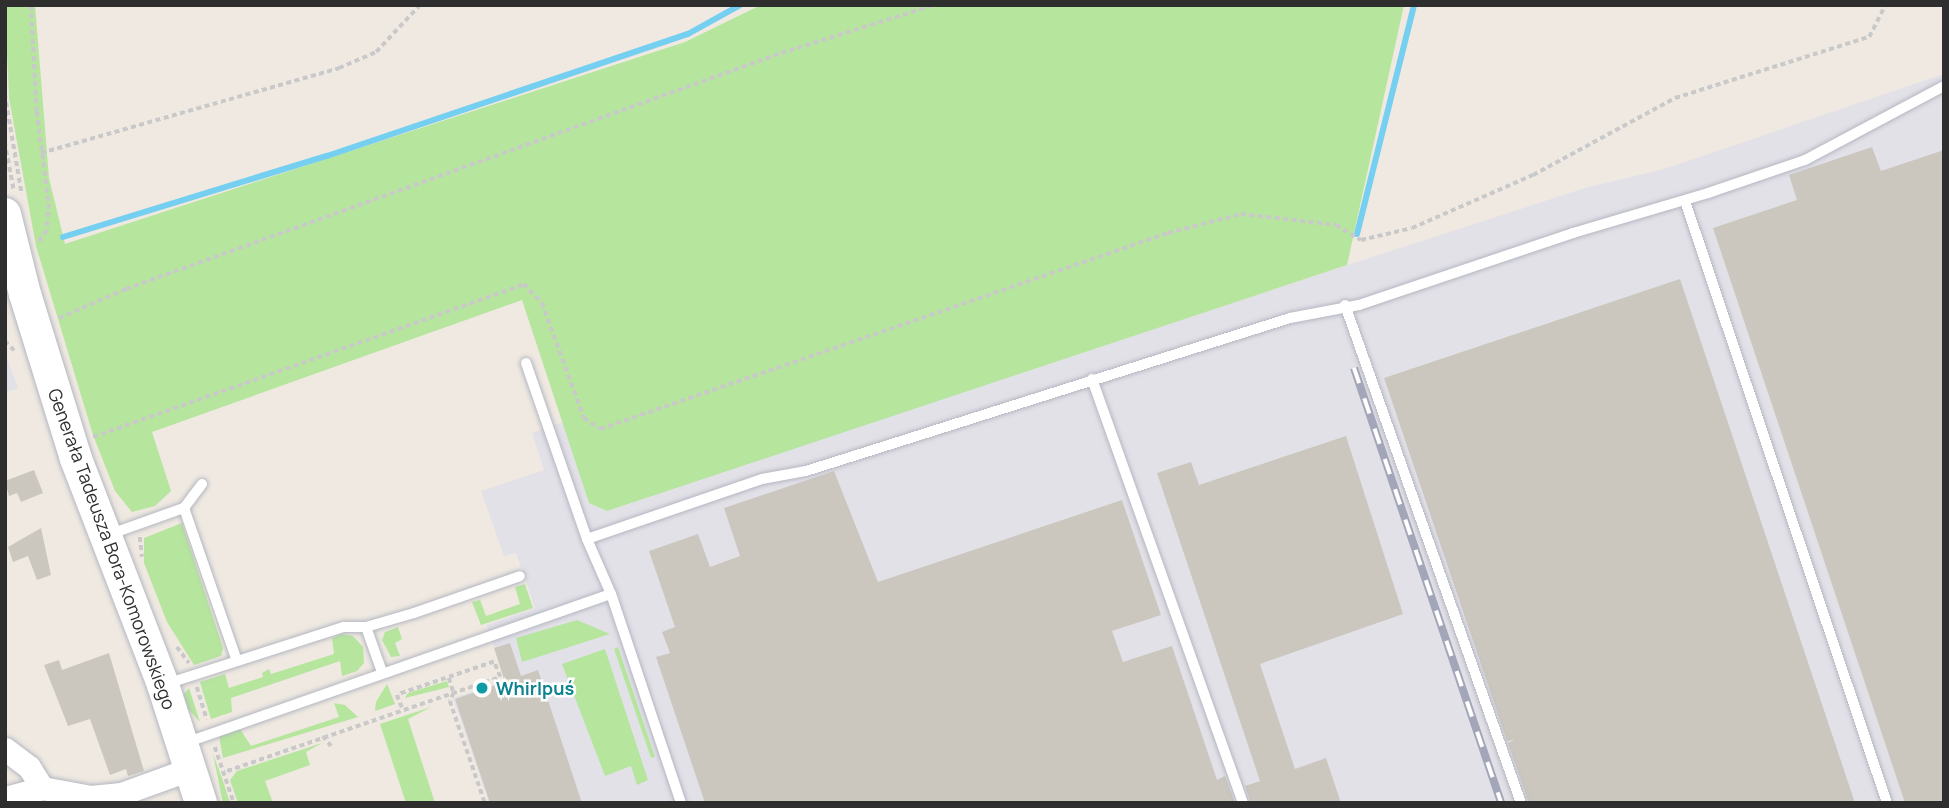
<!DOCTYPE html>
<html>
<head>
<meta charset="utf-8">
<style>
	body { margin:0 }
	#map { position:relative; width:1949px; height:808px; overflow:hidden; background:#efe9e1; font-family:Manrope,sans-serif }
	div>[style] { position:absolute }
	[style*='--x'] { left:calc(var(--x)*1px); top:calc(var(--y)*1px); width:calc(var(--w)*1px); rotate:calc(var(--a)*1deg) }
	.industrial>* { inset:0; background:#e3e1e8 }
	.green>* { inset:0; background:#b6e59e }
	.stream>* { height:6px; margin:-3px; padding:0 3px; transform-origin:3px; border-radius:3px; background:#75cff0 }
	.building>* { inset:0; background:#cbc7bf }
	.path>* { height:3.5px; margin-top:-1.75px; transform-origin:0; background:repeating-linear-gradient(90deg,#c9c9c9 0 5px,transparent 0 8.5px) }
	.roads { filter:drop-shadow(0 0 2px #b4b7c1) drop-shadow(0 0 2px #b4b7c1) }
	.lane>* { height:10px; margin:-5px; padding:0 5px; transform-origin:5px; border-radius:5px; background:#fff }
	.street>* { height:23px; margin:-11.5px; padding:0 11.5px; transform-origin:11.5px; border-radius:11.5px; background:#fff }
	.secondary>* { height:32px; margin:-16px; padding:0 16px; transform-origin:16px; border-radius:16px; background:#fff }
	.rail>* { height:8px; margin-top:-4px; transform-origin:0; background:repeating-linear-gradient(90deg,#fff 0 16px,#a3a6b8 0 32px); box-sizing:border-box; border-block:2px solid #a3a6b8 }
	.dots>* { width:19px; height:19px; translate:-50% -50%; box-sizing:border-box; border:4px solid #fff; border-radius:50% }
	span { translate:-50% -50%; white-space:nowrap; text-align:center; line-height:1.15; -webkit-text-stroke:5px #fff; paint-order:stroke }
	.street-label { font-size:18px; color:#2e2e2e }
	.culture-label { font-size:18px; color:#0d838f; font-weight:700 }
	.left { translate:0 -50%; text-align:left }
	.frame { position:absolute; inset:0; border:7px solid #2e2e2e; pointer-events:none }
</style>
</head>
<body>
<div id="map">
	<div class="industrial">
		<i style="clip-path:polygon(1944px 74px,1944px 803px,489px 803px,453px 698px,505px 681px,487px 625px,535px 608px,516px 553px,504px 556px,481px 491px,544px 470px,532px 433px,563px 422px,589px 503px,607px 511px,993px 380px,1585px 188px,1664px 169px)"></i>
		<i style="clip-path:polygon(5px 352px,18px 388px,5px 393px)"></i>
	</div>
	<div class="green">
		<i style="clip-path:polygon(5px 5px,35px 5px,49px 178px,65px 244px,685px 42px,761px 5px,1404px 5px,1347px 265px,607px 511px,589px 503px,522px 300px,152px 432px,171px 491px,155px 506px,132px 512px,115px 491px,93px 435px,36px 246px,9px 98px)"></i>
		<i style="clip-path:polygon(182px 523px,223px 648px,221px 656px,194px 665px,167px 622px,144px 563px,144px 538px)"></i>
		<i style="clip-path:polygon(525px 584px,533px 608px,481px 625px,472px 602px,480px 600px,486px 616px,520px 604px,515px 587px)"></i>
		<i style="clip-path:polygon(577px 620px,610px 634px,522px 662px,516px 638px)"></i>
		<i style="clip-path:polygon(398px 627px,402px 639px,395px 643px,400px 656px,391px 657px,382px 640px,385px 632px)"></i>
		<i style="clip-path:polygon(342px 634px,353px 636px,363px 647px,364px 663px,357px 671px,342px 676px,340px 661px,231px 698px,232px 712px,211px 719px,200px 682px,225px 674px,229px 688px,263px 677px,262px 673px,269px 669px,271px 674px,334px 654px,332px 638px)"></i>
		<i style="clip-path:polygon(618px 647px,655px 757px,651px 758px,614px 649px)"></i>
		<i style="clip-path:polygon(605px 649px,648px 780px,637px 785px,631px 766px,605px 776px,562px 664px)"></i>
		<i style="clip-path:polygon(447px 681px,449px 687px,405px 698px,408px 693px)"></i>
		<i style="clip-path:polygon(387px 684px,395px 704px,375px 711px,376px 702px)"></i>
		<i style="clip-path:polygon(189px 688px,200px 722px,186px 707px,184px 694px)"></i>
		<i style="clip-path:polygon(334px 703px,345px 705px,358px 717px,223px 758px,219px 736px,240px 729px,251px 746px,339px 717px)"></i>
		<i style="clip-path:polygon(431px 707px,408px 719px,435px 803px,406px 803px,380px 724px)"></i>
		<i style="clip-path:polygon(322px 743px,306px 752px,310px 765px,265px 781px,273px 803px,238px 803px,230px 780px,237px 771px)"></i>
		<i style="clip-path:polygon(213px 754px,222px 778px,230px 803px,223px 803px)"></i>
	</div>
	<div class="stream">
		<i style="--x:1357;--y:234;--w:236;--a:-76"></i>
		<i style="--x:63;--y:237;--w:276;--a:-17.1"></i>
		<i style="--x:327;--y:156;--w:381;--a:-18.7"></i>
		<i style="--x:688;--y:34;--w:60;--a:-29.1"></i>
	</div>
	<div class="building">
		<i style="clip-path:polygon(1872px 147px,1881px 171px,1944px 150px,1944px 803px,1905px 803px,1713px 228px,1797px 200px,1789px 175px)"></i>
		<i style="clip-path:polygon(1680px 279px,1855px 803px,1529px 803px,1508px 743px,1514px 740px,1507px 741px,1384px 378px)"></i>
		<i style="clip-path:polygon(1346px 436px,1403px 614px,1260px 664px,1295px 769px,1326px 758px,1341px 803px,1251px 803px,1245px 786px,1260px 781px,1157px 473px,1191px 462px,1199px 485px)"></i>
		<i style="clip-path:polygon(34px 470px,43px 493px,21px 502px,17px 493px,9px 496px,5px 481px)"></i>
		<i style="clip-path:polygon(834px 471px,878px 582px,1122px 500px,1161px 615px,1112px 631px,1123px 662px,1172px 646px,1217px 780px,1225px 776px,1235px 803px,705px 803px,656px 657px,670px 653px,662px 632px,675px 627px,649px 551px,698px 534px,710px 567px,740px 556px,724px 508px)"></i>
		<i style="clip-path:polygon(41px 528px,51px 575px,37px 580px,28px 556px,13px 562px,8px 547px)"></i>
		<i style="clip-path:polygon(510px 643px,521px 676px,538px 670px,582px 803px,490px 803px,455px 699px,505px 682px,494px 648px)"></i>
		<i style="clip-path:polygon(109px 653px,144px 771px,128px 776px,126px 769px,110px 775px,90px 719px,68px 726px,44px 665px,59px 660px,62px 670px)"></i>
	</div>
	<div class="path">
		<i style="--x:31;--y:5;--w:107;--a:86.8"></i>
		<i style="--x:37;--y:112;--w:93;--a:82.6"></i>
		<i style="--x:49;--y:204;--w:27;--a:94"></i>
		<i style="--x:47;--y:231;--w:15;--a:127"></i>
		<i style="--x:5;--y:94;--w:102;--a:80.4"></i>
		<i style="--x:5;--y:142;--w:50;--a:79.6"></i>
		<i style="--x:41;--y:153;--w:310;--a:-15.9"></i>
		<i style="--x:339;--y:68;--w:40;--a:-23.4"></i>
		<i style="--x:376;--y:52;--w:64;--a:-46.9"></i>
		<i style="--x:59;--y:318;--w:73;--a:-23.4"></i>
		<i style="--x:126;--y:289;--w:696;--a:-19.81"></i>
		<i style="--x:781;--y:53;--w:160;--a:-17.4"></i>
		<i style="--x:5;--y:341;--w:14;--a:45"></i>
		<i style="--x:93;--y:437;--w:457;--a:-19.5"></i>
		<i style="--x:524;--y:284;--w:26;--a:47"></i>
		<i style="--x:542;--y:303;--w:122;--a:69.9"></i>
		<i style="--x:584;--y:418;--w:19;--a:35"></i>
		<i style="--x:600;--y:429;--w:601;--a:-19.04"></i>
		<i style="--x:1168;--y:233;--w:75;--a:-14.6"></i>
		<i style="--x:1241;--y:214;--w:96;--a:6.6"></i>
		<i style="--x:1336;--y:225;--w:29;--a:31"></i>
		<i style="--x:1361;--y:240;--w:52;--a:-13.2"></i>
		<i style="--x:1412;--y:228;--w:132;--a:-23.7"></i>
		<i style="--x:1533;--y:175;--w:162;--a:-28.5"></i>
		<i style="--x:1675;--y:98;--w:203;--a:-17.5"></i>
		<i style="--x:1869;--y:37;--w:36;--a:-63"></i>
		<i style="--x:140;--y:537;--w:20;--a:84"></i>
		<i style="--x:177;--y:647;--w:20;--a:53"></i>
		<i style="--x:449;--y:678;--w:16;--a:72"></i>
		<i style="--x:454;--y:693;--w:9;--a:117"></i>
		<i style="--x:450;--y:701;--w:108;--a:71.1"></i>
		<i style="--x:197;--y:687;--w:34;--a:73"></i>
		<i style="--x:323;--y:736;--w:13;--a:51"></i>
		<i style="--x:215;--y:747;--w:59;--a:71.3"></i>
		<i style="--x:227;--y:771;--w:289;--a:-19"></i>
		<i style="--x:500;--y:677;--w:16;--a:-112"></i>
		<i style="--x:494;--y:662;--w:102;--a:161.2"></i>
		<i style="--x:397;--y:695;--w:16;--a:68"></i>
	</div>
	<div class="roads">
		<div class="lane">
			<i style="--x:1685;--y:201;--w:635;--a:71.45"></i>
			<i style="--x:1345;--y:305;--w:528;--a:70.54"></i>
			<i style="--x:526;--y:363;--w:186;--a:70.9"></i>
			<i style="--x:1092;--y:379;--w:450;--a:70.4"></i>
			<i style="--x:184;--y:508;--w:162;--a:70.9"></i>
			<i style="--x:108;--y:535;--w:81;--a:-19.6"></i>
			<i style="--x:184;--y:508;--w:30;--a:-53"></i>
			<i style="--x:366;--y:627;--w:48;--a:70.4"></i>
			<i style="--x:166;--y:684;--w:187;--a:-17.8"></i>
			<i style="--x:344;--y:627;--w:22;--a:0"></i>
			<i style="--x:366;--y:627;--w:50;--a:-16.3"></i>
			<i style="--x:414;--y:613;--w:112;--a:-19.2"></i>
			<i style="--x:185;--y:743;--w:451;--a:-19.3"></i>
			<i style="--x:681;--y:803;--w:220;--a:-108.5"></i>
			<i style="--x:611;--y:594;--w:60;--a:-113.6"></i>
			<i style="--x:587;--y:539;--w:185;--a:-18.9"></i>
			<i style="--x:762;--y:479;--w:45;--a:-10.3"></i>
			<i style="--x:806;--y:471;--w:508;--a:-17.54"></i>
			<i style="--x:1290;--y:318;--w:70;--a:-10.7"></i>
			<i style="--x:1359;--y:305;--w:226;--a:-18.6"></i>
			<i style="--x:1573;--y:233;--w:141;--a:-16.5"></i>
			<i style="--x:1708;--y:193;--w:102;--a:-18.8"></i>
			<i style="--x:1805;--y:160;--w:157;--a:-28"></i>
		</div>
		<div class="street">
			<i style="--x:5;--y:749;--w:30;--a:37"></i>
			<i style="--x:29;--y:767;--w:25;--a:58"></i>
			<i style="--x:5;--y:798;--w:38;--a:-15"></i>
			<i style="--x:42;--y:788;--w:50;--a:10.4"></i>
			<i style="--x:91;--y:797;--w:30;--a:-6"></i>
			<i style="--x:121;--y:794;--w:73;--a:-19.9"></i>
		</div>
		<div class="secondary">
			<i style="--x:5;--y:214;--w:82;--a:76"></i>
			<i style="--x:25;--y:294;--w:173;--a:72.8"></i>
			<i style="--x:76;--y:459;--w:242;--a:68.9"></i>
			<i style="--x:163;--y:685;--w:124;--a:72.1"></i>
		</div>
	</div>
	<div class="rail">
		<i style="--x:1354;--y:368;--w:459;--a:71.3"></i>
	</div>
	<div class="dots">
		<i style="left:482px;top:688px;background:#0f9aa8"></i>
	</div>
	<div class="street-label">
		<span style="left:112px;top:549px;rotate:70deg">Generała Tadeusza Bora-Komorowskiego</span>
	</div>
	<div class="culture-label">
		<span class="left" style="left:496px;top:688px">Whirlpuś</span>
	</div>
	<div class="frame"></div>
</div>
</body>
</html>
